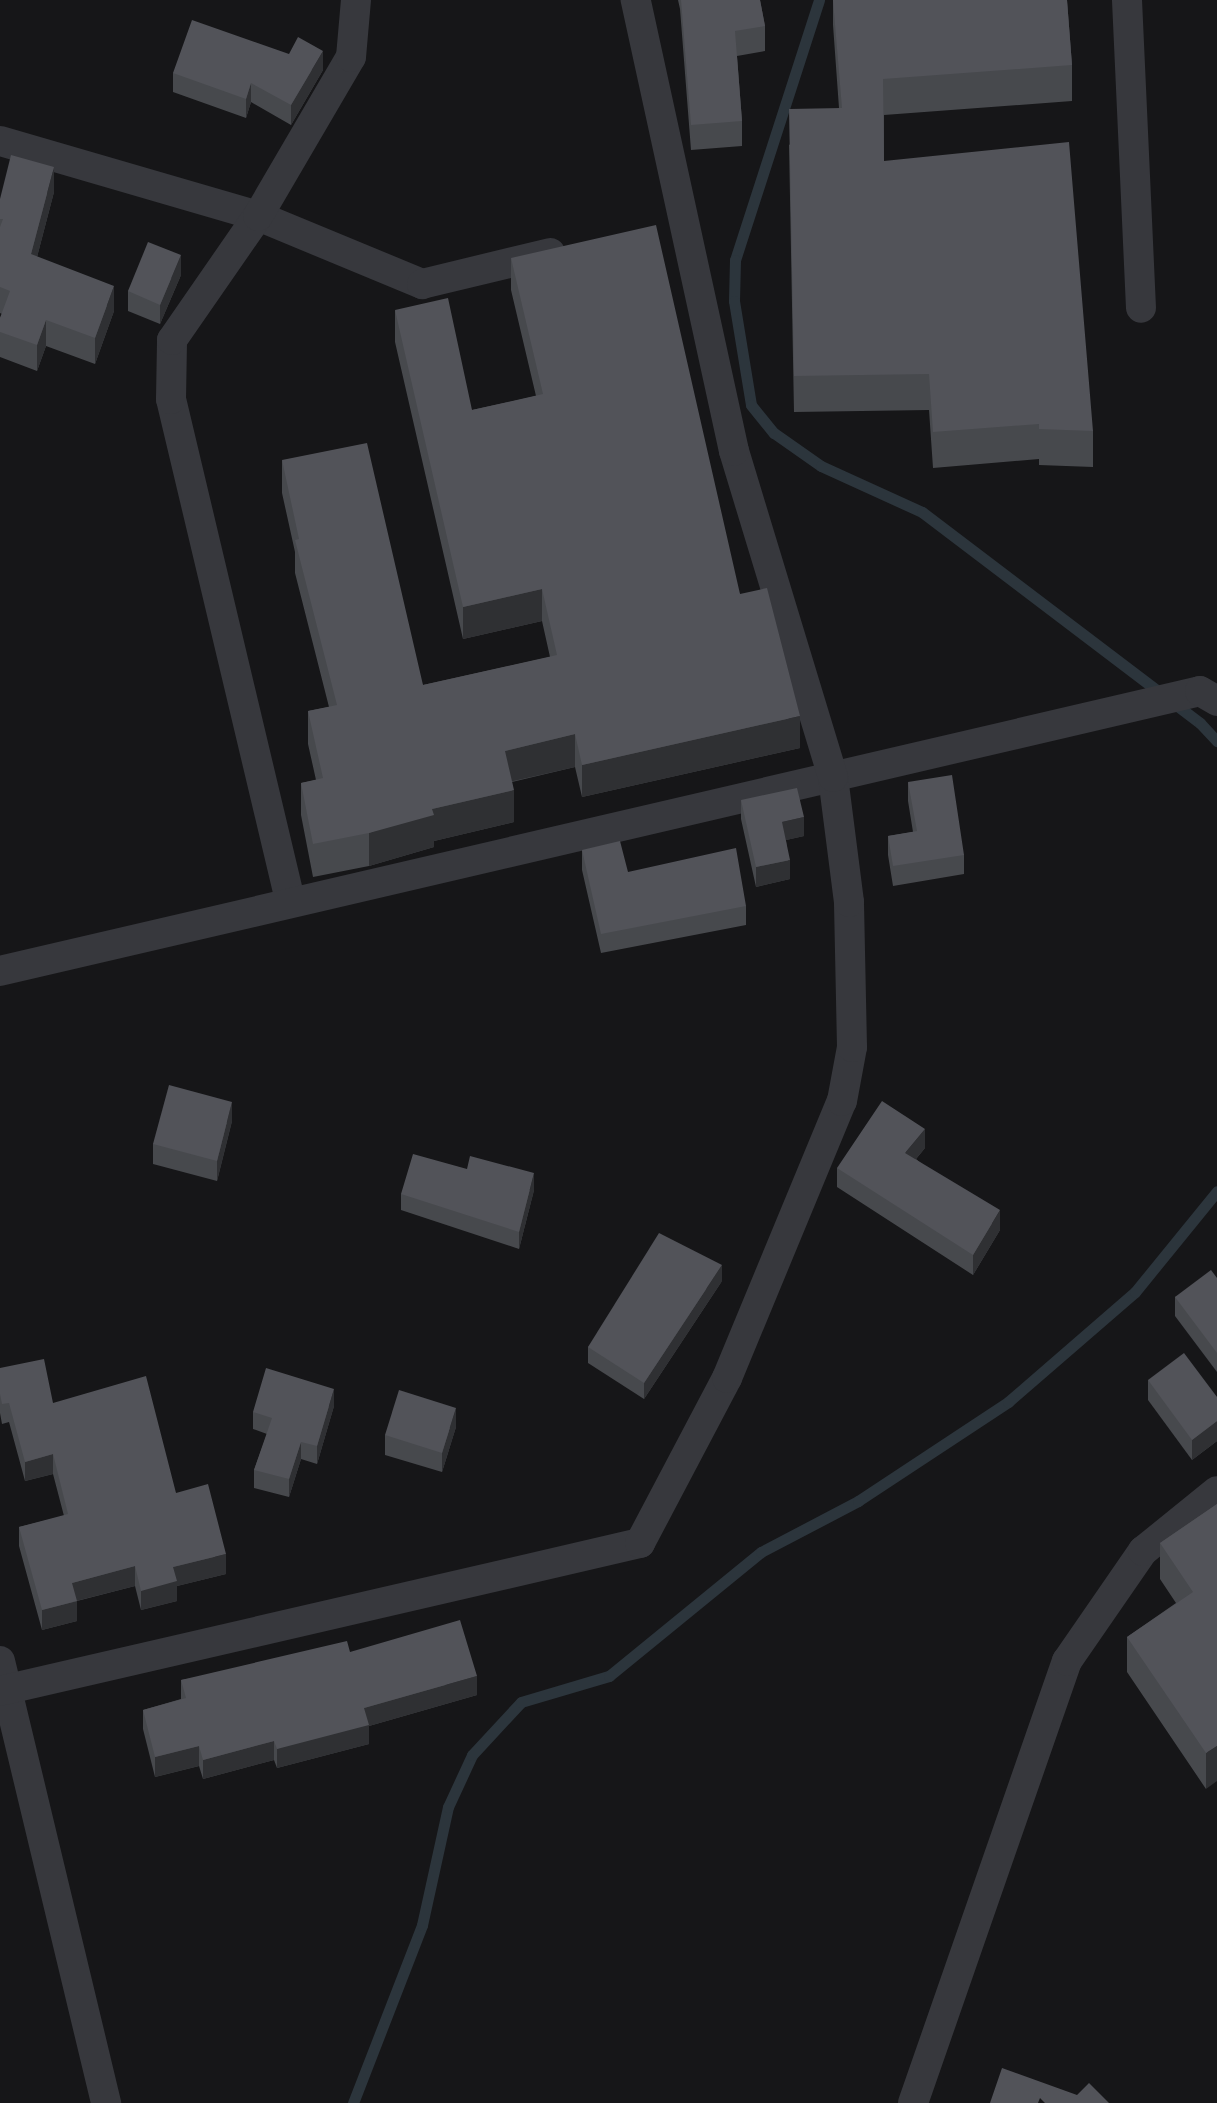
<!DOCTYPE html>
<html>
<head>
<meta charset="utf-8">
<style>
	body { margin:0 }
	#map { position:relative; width:1217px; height:2103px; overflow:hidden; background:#161618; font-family:"Varela Round",sans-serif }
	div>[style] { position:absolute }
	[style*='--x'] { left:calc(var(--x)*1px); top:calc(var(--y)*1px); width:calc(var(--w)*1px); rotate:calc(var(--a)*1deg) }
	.stream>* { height:11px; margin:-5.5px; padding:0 5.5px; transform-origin:5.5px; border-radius:5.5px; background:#2c353c }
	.minor>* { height:30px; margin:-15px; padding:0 15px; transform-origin:15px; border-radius:15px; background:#37383d }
	.wall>* { inset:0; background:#47494d }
	.shaded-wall>* { inset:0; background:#2f3033 }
	.building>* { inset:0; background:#525359 }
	span { translate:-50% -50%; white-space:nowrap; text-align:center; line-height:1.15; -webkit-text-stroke:8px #111113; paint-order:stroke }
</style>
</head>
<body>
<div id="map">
	<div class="stream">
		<i style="--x:819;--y:0;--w:273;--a:107.9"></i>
		<i style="--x:735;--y:260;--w:41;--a:91.4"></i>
		<i style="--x:734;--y:301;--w:105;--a:80.7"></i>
		<i style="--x:751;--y:405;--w:36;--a:51"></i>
		<i style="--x:774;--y:433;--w:57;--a:35.1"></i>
		<i style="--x:821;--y:466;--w:111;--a:24.5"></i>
		<i style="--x:922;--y:512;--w:349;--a:37.2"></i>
		<i style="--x:1200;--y:723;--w:25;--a:47"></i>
		<i style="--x:353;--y:2103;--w:191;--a:-68.8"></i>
		<i style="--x:422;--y:1925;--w:121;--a:-77.6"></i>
		<i style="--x:448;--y:1807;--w:57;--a:-65.2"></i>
		<i style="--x:472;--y:1755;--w:72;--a:-47.2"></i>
		<i style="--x:521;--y:1702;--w:92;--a:-16.5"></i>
		<i style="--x:609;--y:1676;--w:196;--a:-39.2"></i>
		<i style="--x:761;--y:1552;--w:110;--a:-27.7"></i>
		<i style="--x:858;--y:1501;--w:180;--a:-33.4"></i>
		<i style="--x:1008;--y:1402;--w:168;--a:-40.9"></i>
		<i style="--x:1135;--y:1292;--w:130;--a:-50.9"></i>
	</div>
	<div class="minor">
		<i style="--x:1127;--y:0;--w:308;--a:87.4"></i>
		<i style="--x:0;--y:141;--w:269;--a:16.2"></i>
		<i style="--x:258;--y:216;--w:178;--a:22.5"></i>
		<i style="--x:422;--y:284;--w:132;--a:-13.6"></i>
		<i style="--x:290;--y:900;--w:515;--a:-103.36"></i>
		<i style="--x:171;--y:399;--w:59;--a:-89"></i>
		<i style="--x:172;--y:340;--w:151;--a:-55.3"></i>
		<i style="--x:258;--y:216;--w:184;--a:-59.7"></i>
		<i style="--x:351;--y:57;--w:57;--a:-85"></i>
		<i style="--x:0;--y:971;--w:1232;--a:-13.13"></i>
		<i style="--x:1200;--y:691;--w:20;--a:30"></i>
		<i style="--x:0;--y:1661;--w:455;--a:76.5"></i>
		<i style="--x:0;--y:1691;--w:657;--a:-13.02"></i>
		<i style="--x:640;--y:1543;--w:187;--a:-62.2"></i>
		<i style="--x:727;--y:1378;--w:300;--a:-67.5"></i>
		<i style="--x:842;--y:1101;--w:55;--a:-79.5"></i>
		<i style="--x:852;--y:1047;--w:145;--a:-91.2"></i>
		<i style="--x:849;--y:902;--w:126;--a:-97.3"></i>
		<i style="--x:833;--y:777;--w:341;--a:-106.9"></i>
		<i style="--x:734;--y:451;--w:462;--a:-102.3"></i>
		<i style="--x:913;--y:2103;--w:468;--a:-70.8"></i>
		<i style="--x:1067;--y:1661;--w:134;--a:-55.4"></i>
		<i style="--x:1143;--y:1551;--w:95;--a:-39"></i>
	</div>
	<div class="wall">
		<i style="clip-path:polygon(678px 0,760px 0,765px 26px,765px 51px,737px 56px,742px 121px,742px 146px,691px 150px,680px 9px)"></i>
		<i style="clip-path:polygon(833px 0,1067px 0,1072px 65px,1072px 101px,884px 115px,884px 161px,1093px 431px,1093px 467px,1039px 465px,1039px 459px,933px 468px,929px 410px,794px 412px,789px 145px,839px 108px,833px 25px)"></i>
		<i style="clip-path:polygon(323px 70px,291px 125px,251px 102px,246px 118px,173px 92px,173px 73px)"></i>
		<i style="clip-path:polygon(54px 192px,37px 257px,114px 311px,95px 364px,46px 346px,37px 371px,0 357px,0 318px,2px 314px,0 313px,0 199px)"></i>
		<i style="clip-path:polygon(511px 258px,740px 594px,800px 748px,582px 797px,575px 767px,512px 782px,514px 822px,434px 841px,434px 847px,369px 866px,313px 877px,301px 815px,301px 783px,316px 780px,308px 744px,308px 711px,329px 707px,295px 573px,295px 552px,282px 493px,282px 460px,423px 685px,550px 657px,542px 621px,463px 639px,395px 342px,395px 310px,472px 410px,536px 396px,511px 290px)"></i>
		<i style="clip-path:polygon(181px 275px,160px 324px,128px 311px,128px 291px)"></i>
		<i style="clip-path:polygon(908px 782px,964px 855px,964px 874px,893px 886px,888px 855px,888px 836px,913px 832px,908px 801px)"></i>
		<i style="clip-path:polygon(741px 800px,804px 836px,786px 840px,790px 879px,756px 887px,741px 819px)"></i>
		<i style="clip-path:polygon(582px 850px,628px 872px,746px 906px,746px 925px,601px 953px,582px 870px)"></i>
		<i style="clip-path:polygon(232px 1121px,217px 1181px,153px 1164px,153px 1144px)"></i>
		<i style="clip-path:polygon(925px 1148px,916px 1159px,1000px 1230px,973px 1275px,837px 1187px,837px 1168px)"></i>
		<i style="clip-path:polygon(534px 1190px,519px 1249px,401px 1210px,401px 1194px)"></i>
		<i style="clip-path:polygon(1217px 1278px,1217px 1372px,1175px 1316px,1175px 1297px)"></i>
		<i style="clip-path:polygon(722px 1281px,644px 1399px,588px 1363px,588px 1347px)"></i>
		<i style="clip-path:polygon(0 1368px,53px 1403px,176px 1493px,226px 1574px,177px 1586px,177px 1601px,141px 1610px,135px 1586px,77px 1601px,77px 1621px,42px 1630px,19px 1546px,19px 1527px,64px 1516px,53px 1474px,25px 1481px,9px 1422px,2px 1424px,0 1413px)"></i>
		<i style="clip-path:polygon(1148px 1380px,1217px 1397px,1217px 1441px,1192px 1460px,1148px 1400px)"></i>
		<i style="clip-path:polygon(334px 1406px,317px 1464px,301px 1459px,289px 1497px,254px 1488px,254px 1470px,267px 1434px,253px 1429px,253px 1412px)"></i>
		<i style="clip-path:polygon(456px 1427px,442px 1472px,385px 1455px,385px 1435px)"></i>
		<i style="clip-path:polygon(1217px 1504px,1206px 1789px,1127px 1672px,1127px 1637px,1176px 1603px,1160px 1579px,1160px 1543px)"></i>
		<i style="clip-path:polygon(350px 1652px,477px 1695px,369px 1726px,369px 1744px,277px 1768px,274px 1760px,203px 1779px,199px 1766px,155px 1777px,143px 1729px,143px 1710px,181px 1699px,181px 1680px)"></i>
	</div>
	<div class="shaded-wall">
		<i style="clip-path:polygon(323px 51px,323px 70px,291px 125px,291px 105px)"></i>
		<i style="clip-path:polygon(251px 83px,251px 102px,246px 118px,246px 99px)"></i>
		<i style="clip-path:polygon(54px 167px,54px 192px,31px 280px,31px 254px)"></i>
		<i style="clip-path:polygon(181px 255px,181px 275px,160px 324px,160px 305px)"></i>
		<i style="clip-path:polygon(114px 286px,114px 311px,95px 364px,95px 338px)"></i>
		<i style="clip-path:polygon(46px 320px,46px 346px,37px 371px,37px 345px)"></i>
		<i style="clip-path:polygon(542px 589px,542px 621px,463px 639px,463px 607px)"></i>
		<i style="clip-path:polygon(800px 716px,800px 748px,582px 797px,582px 765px)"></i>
		<i style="clip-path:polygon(575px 734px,575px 767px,505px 783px,505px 751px)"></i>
		<i style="clip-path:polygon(514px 790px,514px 822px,434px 841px,434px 847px,369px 866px,369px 833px,432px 809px)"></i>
		<i style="clip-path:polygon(804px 817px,804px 836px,782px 841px,782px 822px)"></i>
		<i style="clip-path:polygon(790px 860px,790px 879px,756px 887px,756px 867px)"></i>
		<i style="clip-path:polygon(232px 1102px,232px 1121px,217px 1181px,217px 1161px)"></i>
		<i style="clip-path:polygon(925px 1129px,925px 1148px,905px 1172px,905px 1153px)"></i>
		<i style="clip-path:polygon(534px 1173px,534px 1190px,519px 1249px,519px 1232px)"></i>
		<i style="clip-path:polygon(1000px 1210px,1000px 1230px,973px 1275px,973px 1255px)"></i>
		<i style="clip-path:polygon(722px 1265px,722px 1281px,644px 1399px,644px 1383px)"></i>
		<i style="clip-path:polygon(334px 1389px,334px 1406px,317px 1464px,317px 1446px)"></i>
		<i style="clip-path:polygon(456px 1408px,456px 1427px,442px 1472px,442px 1453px)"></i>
		<i style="clip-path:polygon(1217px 1421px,1217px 1441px,1192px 1460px,1192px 1440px)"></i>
		<i style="clip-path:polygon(301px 1442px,301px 1459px,289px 1497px,289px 1479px)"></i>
		<i style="clip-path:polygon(53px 1454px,53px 1474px,25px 1481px,25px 1462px)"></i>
		<i style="clip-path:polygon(226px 1554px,226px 1574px,177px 1586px,177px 1601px,141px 1610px,141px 1591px,173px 1567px)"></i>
		<i style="clip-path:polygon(135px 1566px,135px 1586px,72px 1602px,72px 1583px)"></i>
		<i style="clip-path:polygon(77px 1601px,77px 1621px,42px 1630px,42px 1610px)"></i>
		<i style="clip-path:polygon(477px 1676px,477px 1695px,369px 1726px,369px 1744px,277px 1768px,277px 1749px,364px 1708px)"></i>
		<i style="clip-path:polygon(274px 1741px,274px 1760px,203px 1779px,203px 1760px)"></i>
		<i style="clip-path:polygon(199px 1746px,199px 1766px,155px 1777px,155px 1757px)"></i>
		<i style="clip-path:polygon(1217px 1746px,1217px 1781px,1206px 1789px,1206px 1753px)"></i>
	</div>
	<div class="building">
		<i style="clip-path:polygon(681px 0,760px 0,765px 26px,735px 31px,742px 121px,691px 125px)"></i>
		<i style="clip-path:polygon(833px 0,1067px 0,1072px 65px,883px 79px,884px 161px,1069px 142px,1093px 431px,1039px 429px,1039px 424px,933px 432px,929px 374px,794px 376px,789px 109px,842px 108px)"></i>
		<i style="clip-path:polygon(192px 20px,289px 54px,298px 37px,323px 51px,291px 105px,251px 83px,246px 99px,173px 73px)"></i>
		<i style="clip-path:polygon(11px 155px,54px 167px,31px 254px,114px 286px,95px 338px,46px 320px,37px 345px,0 332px,0 318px,10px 291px,0 287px,0 227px,3px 219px,0 219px,0 199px)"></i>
		<i style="clip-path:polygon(656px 225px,740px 594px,767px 588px,800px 716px,582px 765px,575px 734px,505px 751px,514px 790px,432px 809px,434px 815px,369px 833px,313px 844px,301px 783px,323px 778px,308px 711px,337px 705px,295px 540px,299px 539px,282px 460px,367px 443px,423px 685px,557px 655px,542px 589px,463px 607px,395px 310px,448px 298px,472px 410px,543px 394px,511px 258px)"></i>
		<i style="clip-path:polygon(148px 242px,181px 255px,160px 305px,128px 291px)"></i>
		<i style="clip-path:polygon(952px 775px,964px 855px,893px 866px,888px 836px,917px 831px,908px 782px)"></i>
		<i style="clip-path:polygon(797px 788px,804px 817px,782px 822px,790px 860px,756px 867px,741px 800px)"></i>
		<i style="clip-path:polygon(620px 841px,628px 872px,736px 848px,746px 906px,601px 934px,582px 850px)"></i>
		<i style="clip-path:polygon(169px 1085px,232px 1102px,217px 1161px,153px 1144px)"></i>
		<i style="clip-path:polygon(882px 1101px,925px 1129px,905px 1153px,1000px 1210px,973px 1255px,837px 1168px)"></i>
		<i style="clip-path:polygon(413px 1154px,467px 1169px,470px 1156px,534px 1173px,519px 1232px,401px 1194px)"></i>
		<i style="clip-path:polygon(659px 1233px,722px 1265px,644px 1383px,588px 1347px)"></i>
		<i style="clip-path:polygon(1211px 1270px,1217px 1278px,1217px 1353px,1175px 1297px)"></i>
		<i style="clip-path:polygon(1184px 1353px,1217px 1397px,1217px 1421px,1192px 1440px,1148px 1380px)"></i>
		<i style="clip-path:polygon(44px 1359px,53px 1403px,146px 1376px,176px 1493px,208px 1484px,226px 1554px,173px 1567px,177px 1581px,141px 1591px,135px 1566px,72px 1583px,77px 1601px,42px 1610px,19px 1527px,68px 1514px,53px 1454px,25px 1462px,9px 1403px,2px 1404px,0 1394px,0 1368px)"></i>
		<i style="clip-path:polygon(266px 1368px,334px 1389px,317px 1446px,301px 1442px,289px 1479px,254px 1470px,272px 1418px,253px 1412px)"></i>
		<i style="clip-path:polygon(399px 1390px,456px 1408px,442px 1453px,385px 1435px)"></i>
		<i style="clip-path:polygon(1217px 1504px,1217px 1746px,1206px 1753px,1127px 1637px,1193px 1592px,1160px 1543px)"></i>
		<i style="clip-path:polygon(460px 1620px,477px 1676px,364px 1708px,369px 1725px,277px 1749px,274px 1741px,203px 1760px,199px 1746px,155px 1757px,143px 1710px,186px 1698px,181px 1680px,347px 1641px,350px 1652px)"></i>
		<i style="clip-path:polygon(1002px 2068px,1077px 2095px,1089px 2083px,1109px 2103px,1045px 2103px,1040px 2098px,1038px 2103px,990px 2103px)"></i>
	</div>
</div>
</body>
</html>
